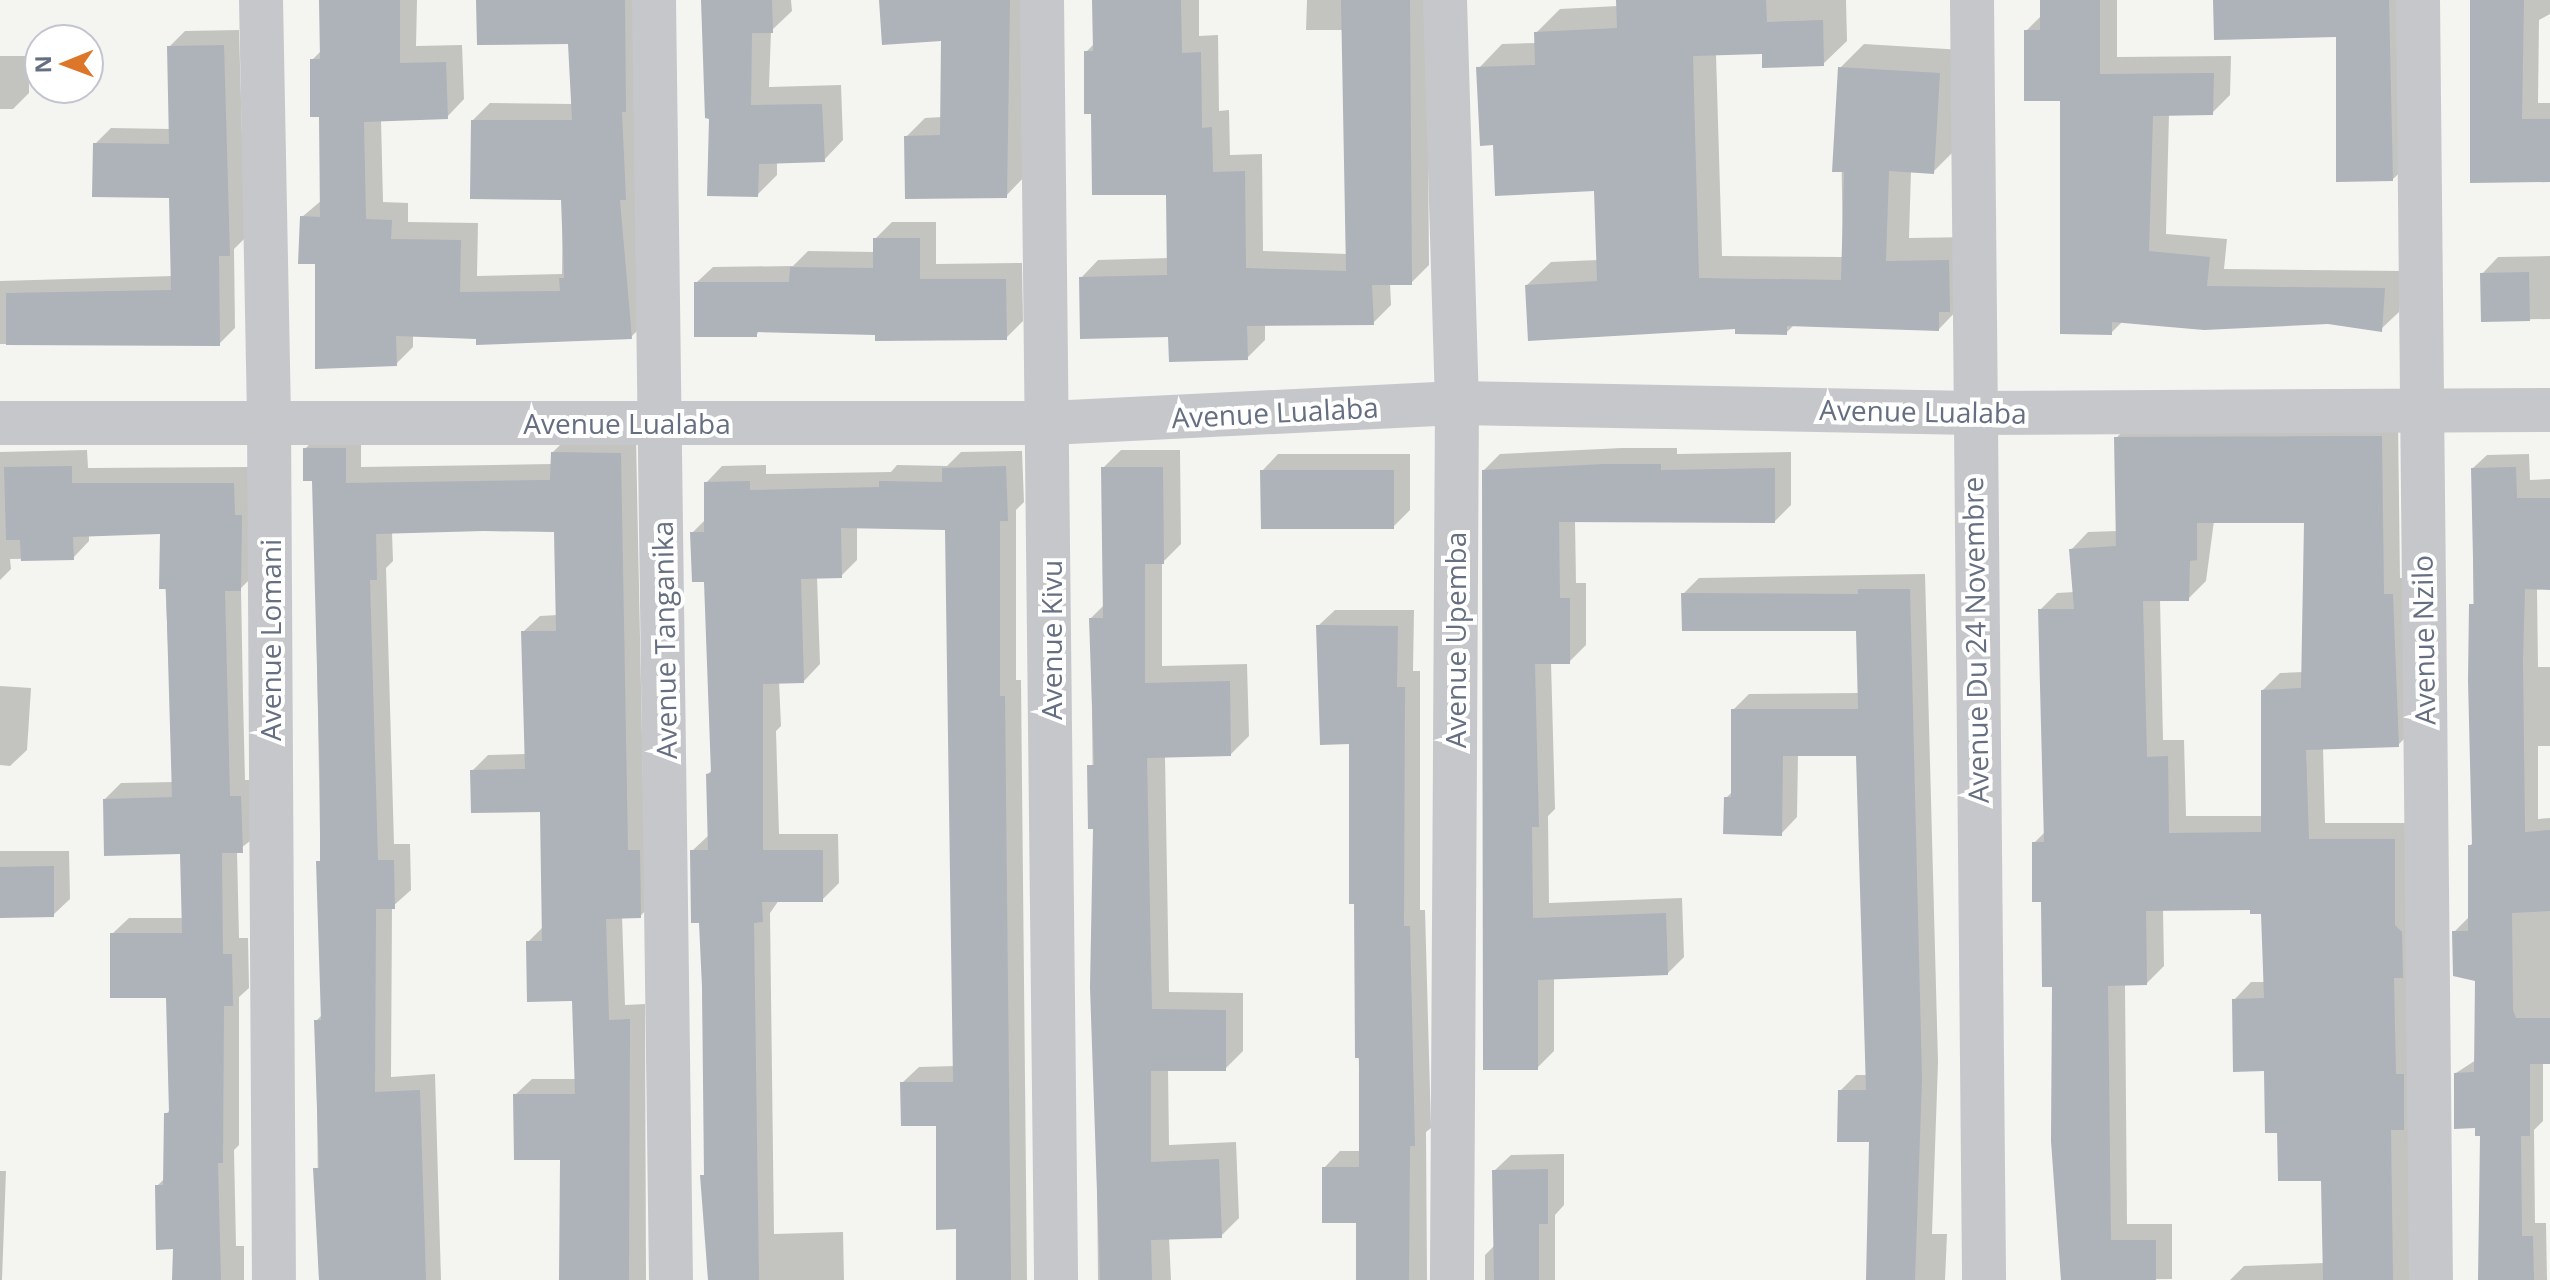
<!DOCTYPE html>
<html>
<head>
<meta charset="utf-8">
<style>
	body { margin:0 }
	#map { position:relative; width:2550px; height:1280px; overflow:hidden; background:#f4f5f1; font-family:"Open Sans",sans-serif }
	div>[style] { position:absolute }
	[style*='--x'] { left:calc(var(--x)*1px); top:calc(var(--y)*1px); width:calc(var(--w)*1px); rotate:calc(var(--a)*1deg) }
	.shadow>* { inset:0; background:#0003 }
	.building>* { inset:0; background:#aeb2b9 }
	.minor>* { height:44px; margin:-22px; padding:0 22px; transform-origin:22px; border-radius:22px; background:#c5c7cb }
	span { translate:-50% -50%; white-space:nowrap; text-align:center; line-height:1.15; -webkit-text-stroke:8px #fff; paint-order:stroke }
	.street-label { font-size:28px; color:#656f81 }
	.north { position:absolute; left:24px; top:24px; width:80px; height:80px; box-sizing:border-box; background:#fff; border:2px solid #c1c5cd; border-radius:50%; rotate:269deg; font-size:22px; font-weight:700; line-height:32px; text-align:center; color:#656f81 }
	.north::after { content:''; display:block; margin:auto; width:28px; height:36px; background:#dd7629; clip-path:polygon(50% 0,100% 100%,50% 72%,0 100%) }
</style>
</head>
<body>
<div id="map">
	<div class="shadow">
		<i style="clip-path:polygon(321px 0,417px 0,416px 46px,462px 45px,464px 99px,447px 117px,381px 119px,383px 202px,408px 203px,408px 222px,478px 223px,477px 276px,562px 274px,563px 198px,473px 120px,490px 103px,573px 104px,570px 42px,478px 0,643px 0,648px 320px,631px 337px,413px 335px,413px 347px,396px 364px,317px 263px,302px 217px,322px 200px,321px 116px,312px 60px,322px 50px)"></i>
		<i style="clip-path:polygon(703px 0,791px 0,792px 11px,771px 31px,769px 87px,841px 85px,843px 140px,824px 160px,777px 161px,777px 175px,757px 195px,711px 117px)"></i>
		<i style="clip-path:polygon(881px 0,1030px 0,1025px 176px,1006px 196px,906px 137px,925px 118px,942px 117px,943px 39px)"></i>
		<i style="clip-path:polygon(1094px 0,1199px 0,1199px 36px,1218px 35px,1219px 111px,1229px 110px,1230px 155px,1262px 154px,1263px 251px,1347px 254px,1343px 30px,1306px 30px,1307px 0,1427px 0,1429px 265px,1411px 283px,1390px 283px,1391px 305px,1373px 323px,1265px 324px,1265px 340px,1247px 358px,1170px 335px,1081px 278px,1098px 260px,1169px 258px,1168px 193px,1093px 112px,1086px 52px,1095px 43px)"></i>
		<i style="clip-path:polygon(1618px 0,1846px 0,1847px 41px,1823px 64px,1764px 52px,1716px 54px,1722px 256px,1843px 257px,1840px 68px,1864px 44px,1963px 50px,1957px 148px,1933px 172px,1911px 171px,1909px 238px,1972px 237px,1962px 305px,1939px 329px,1794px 325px,1786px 333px,1527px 285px,1551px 262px,1598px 260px,1596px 189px,1494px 143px,1479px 68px,1502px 44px,1537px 43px,1536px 33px,1560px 9px,1618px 6px)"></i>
		<i style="clip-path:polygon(2044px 0,2117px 0,2117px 57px,2231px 56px,2230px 95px,2212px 113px,2169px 114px,2166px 234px,2227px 239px,2224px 269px,2402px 271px,2399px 312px,2381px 329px,2329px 322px,2123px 321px,2111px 333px,2062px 99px,2026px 31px,2043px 14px)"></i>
		<i style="clip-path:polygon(2215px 0,2404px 0,2409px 164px,2393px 179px,2338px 35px)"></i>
		<i style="clip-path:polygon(2470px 0,2550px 0,2550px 14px,2539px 20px,2538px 103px,2550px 103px,2550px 180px,2472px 181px)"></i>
		<i style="clip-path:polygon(239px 30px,245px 238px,234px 249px,235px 328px,219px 344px,0 344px,0 281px,173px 276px,171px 196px,95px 144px,111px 128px,170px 129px,169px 47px,185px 31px)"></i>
		<i style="clip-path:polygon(0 56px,29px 56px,29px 93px,13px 109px,0 109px)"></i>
		<i style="clip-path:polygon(892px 222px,936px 222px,936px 264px,1022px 263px,1023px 321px,1006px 338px,760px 330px,756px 335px,696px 283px,713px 267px,793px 266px,808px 251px,875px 252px,875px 239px)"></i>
		<i style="clip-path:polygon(2550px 256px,2550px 319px,2483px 320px,2482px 274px,2498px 257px)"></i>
		<i style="clip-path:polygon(evenodd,2398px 420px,2400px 578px,2409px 578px,2415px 728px,2398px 745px,2323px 747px,2325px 823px,2411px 823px,2410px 1280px,2230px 1280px,2244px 1266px,2324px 1263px,2323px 1179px,2279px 1131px,2266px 1069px,2234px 1000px,2251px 982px,2266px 982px,2263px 912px,2252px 908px,2163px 909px,2164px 966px,2147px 983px,2125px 983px,2127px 1224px,2172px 1224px,2172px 1279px,2061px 1280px,2054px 985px,2034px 843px,2046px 831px,2040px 610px,2057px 593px,2075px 592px,2071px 550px,2088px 532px,2118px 531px,2116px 438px,2134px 421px,2398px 420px,2214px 521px,2306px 521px,2303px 672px,2280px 673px,2263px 690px,2263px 816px,2186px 816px,2184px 740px,2163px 740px,2160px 599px,2188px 599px,2206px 581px,2214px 521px)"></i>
		<i style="clip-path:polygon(321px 432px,361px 432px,361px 467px,552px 464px,553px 452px,569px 436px,636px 438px,644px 835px,657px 900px,640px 916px,622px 916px,625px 1005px,645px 1004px,646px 1280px,560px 1280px,562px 1158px,515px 1095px,532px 1079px,577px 1079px,574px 999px,528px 942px,544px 926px,542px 809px,472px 771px,488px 755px,527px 754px,523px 632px,540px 616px,558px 615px,555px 530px,392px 532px,393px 561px,386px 568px,394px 844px,410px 844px,411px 890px,392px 907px,391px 1077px,435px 1074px,441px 1280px,319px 1280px,316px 1021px,323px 1014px,314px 479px,305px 449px)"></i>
		<i style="clip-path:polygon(1622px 448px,1677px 448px,1677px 454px,1791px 452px,1791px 505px,1775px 521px,1575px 520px,1576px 583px,1586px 583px,1586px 645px,1569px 662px,1551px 662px,1555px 809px,1548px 816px,1549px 903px,1682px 898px,1684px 957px,1668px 973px,1554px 978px,1554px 1051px,1537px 1068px,1485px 1068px,1484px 470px,1500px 454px)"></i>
		<i style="clip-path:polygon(87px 450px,88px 468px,250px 467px,256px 573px,241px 588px,243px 698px,245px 780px,257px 780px,258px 835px,237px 851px,239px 938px,248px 938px,249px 988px,239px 997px,239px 1145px,234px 1150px,236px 1246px,244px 1246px,244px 1280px,174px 1280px,175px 1247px,157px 1186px,166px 1177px,166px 1114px,171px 1109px,167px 996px,112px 934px,129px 918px,184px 918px,182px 852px,105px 799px,121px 783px,174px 782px,163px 532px,89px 534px,89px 541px,73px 558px,10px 559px,11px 569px,0 580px,0 452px)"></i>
		<i style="clip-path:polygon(1121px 450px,1180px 450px,1181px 544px,1162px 563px,1162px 666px,1247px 664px,1249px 736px,1231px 754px,1165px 756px,1169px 992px,1243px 993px,1243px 1051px,1225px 1069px,1168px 1069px,1169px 1145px,1236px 1142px,1239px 1218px,1221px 1236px,1169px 1237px,1171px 1280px,1098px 1280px,1091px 618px,1104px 605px,1103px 468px)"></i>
		<i style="clip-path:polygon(1022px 451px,1024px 502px,1016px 510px,1016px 680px,1021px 680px,1027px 1280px,958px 1280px,958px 1227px,938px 1124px,902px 1083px,919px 1067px,955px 1066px,947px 528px,857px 526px,857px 560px,841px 576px,817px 577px,820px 664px,804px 681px,779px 681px,781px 726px,776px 731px,779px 834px,838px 834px,839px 883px,822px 900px,779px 900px,770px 913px,774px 1234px,843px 1232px,844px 1280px,708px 1280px,701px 921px,692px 851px,710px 834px,708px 774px,713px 769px,706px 580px,692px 533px,706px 519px,706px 483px,722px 466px,766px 465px,766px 474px,891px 472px,897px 465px,947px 466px,961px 452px)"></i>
		<i style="clip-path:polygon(1278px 454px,1410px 454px,1410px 510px,1393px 527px,1262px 471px)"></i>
		<i style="clip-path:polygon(2529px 454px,2530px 480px,2550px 479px,2550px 588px,2537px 588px,2538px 667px,2550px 667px,2550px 746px,2538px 746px,2538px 819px,2550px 818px,2550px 1062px,2543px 1062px,2543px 1121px,2534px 1130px,2535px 1223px,2546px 1223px,2547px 1280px,2480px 1280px,2482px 1134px,2456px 1073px,2476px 1060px,2477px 980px,2454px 932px,2468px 918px,2470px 846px,2474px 841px,2473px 468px,2487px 455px)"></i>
		<i style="clip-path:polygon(1925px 574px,1938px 1062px,1932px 1234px,1947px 1234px,1945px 1280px,1868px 1280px,1871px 1140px,1840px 1091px,1856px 1075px,1867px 1075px,1858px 754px,1798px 754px,1797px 817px,1781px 834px,1726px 798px,1733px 791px,1733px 710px,1749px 694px,1859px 693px,1858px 629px,1683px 594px,1699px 578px)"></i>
		<i style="clip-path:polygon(1335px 610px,1414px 610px,1413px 671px,1420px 671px,1420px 910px,1425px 910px,1431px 1128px,1426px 1132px,1427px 1280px,1358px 1280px,1358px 1221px,1324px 1168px,1340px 1151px,1361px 1151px,1351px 742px,1318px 626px)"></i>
		<i style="clip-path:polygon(0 686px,31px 688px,27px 750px,10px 766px,0 765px)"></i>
		<i style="clip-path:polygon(0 851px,69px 851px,70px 899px,53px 915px,0 915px)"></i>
		<i style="clip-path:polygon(1564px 1154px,1564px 1205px,1555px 1215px,1555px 1280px,1485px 1280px,1485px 1255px,1495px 1245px,1494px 1171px,1511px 1155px)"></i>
		<i style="clip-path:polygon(0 1171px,6px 1171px,2px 1280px,0 1280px)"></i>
	</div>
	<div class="building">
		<i style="clip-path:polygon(319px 0,400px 0,400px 63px,446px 62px,448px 119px,364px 122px,366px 219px,392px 220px,391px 239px,461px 240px,460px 292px,560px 291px,559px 278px,564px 278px,561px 200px,470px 199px,471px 120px,572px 120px,568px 44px,477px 45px,476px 0,625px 0,626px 112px,622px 112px,626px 200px,620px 200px,632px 339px,476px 345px,476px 339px,396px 336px,397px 366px,315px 369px,315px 264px,298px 264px,300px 216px,320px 217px,319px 117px,310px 117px,310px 59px,320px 59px)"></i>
		<i style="clip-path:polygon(701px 0,772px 0,773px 33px,752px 33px,751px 105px,822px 104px,825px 162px,759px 164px,758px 197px,707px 196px,709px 119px,705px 118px)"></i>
		<i style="clip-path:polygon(879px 0,1010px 0,1007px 198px,905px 199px,904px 136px,940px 135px,941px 41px,882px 45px)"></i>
		<i style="clip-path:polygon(1092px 0,1181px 0,1182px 53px,1201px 52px,1202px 128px,1212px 127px,1213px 172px,1245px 171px,1246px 268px,1346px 271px,1341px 0,1410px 0,1412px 285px,1372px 285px,1374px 325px,1247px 326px,1248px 360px,1169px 362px,1168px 337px,1080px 339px,1079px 277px,1167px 275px,1166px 195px,1092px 195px,1091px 114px,1084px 114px,1084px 51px,1093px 51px)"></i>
		<i style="clip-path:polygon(1616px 0,1766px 0,1767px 22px,1823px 20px,1824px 66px,1762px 68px,1762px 54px,1693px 56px,1699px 278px,1841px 280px,1844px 172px,1832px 172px,1838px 67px,1940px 73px,1934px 174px,1889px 171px,1886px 261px,1949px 260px,1950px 312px,1939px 312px,1939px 331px,1787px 326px,1787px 335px,1735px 334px,1735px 329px,1528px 341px,1525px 285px,1597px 281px,1594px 191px,1495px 196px,1493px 145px,1480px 146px,1476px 67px,1535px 65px,1534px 32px,1617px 28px)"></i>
		<i style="clip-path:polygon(2040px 0,2100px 0,2100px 74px,2214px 73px,2213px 115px,2153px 116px,2149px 251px,2210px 257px,2207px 286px,2385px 288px,2382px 332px,2328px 324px,2204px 330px,2112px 322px,2112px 335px,2060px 334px,2060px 101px,2024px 101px,2024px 30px,2040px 30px)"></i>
		<i style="clip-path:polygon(2213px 0,2389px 0,2393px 181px,2336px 182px,2336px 37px,2214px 40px)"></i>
		<i style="clip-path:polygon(2470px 0,2524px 0,2522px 119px,2550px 119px,2550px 182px,2470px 183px)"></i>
		<i style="clip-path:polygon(224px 45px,230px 256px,219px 256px,220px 346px,6px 345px,6px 293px,171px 290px,169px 198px,92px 197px,93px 143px,169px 144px,167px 46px)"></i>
		<i style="clip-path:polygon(873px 238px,920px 238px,920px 279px,1006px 279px,1007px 340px,875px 341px,875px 335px,757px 332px,757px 337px,694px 337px,694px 282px,789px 282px,790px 267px,873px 268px)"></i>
		<i style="clip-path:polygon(2529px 272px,2530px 321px,2481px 322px,2480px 273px)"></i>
		<i style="clip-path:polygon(evenodd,2382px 436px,2384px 594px,2393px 594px,2399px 747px,2306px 750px,2309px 839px,2395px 839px,2395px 925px,2402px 932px,2403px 978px,2394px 978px,2396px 1074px,2404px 1074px,2404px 1130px,2391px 1130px,2393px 1280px,2323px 1280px,2321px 1181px,2278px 1181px,2277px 1133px,2265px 1133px,2264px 1071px,2233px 1072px,2232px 999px,2264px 998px,2261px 914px,2250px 914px,2250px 910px,2146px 911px,2147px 985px,2108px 986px,2111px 1240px,2156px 1240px,2156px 1280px,2061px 1280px,2051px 1141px,2052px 987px,2042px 987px,2041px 902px,2032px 902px,2032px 842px,2044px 842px,2038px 609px,2074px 609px,2069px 549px,2116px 546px,2114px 437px,2382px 436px,2197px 523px,2304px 523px,2301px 688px,2261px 690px,2261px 832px,2169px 833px,2168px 756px,2147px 757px,2143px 601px,2189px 601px,2190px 561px,2197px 560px,2197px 523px)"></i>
		<i style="clip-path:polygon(303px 448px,346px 448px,346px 483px,550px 480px,551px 452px,621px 453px,628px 850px,640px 850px,641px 918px,606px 919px,609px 1020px,630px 1019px,629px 1280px,559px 1280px,560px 1160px,514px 1160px,513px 1094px,575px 1094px,572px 1001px,527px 1002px,526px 941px,542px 941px,540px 812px,471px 813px,470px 770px,525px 769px,521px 631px,556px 631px,554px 532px,483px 531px,376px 534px,377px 580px,370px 580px,378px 860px,394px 860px,395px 909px,376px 909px,375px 1092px,420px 1090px,426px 1280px,319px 1280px,313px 1168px,319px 1168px,314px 1020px,321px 1020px,316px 861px,320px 861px,320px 781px,312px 481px,303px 481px)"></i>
		<i style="clip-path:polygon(1604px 464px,1661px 464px,1661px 470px,1775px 468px,1775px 523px,1559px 522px,1560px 598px,1570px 598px,1570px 664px,1535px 664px,1539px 827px,1532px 827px,1533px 918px,1666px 913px,1668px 975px,1538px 980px,1538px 1070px,1483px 1070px,1482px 470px)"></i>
		<i style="clip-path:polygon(72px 466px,72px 483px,234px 483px,235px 515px,242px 515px,241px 591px,225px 591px,230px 796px,241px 796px,243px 853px,222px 853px,223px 954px,232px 954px,233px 1006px,224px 1006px,223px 1163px,218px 1163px,221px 1280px,172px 1280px,173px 1249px,156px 1250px,155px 1185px,163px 1185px,164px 1113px,169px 1113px,166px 998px,110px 998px,110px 933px,182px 933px,180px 854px,104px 856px,103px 799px,172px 797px,166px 589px,159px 589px,160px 534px,73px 537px,74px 560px,21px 561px,20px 540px,6px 540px,4px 467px)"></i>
		<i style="clip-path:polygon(1006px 466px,1008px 521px,1000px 521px,1000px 696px,1005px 696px,1011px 1280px,956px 1280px,956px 1229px,936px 1230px,936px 1126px,901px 1126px,900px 1082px,953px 1082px,945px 530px,841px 528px,842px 578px,801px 579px,804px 683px,763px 684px,763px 850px,823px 850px,823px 902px,762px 902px,763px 922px,754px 923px,759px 1280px,708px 1280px,700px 1175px,704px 1175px,702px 987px,699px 923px,691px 923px,690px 850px,708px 850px,706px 774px,711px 773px,704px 582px,692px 582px,690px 532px,704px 532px,704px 482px,750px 481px,750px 490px,879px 487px,879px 481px,942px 482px,942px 468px)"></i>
		<i style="clip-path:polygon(1101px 467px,1163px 467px,1164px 564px,1145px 564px,1145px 683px,1230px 681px,1231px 756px,1147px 758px,1152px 1009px,1226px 1010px,1226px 1071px,1151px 1071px,1151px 1162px,1219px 1159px,1222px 1238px,1151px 1240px,1152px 1280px,1100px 1280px,1090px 987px,1093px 829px,1088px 829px,1087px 765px,1094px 765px,1089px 618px,1103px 618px)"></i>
		<i style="clip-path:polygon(2516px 467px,2517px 498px,2550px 498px,2550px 590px,2525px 589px,2523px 659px,2525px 832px,2550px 830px,2550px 911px,2512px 913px,2513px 1010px,2516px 1018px,2550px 1018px,2550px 1064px,2530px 1064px,2530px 1136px,2521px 1136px,2522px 1236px,2533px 1236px,2534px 1280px,2478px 1280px,2480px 1136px,2475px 1136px,2475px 1128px,2454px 1129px,2454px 1073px,2474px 1072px,2475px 981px,2453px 976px,2452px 931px,2468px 931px,2468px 845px,2472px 845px,2468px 680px,2469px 604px,2474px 604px,2471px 468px)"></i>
		<i style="clip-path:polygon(1260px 470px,1394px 470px,1394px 529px,1261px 529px)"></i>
		<i style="clip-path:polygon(1858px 589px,1910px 589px,1922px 1079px,1915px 1280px,1866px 1280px,1869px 1142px,1837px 1142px,1838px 1090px,1866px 1090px,1856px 756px,1783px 756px,1782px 836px,1723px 834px,1724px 797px,1731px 797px,1731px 709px,1858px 709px,1856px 631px,1682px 631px,1681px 593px,1858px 594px)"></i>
		<i style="clip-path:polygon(1316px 625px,1398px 626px,1397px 687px,1405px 687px,1404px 926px,1410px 926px,1415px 1146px,1410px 1146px,1409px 1280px,1356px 1280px,1356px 1223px,1322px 1223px,1322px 1167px,1359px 1167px,1359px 1058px,1355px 1058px,1354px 904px,1349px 904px,1349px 744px,1320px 745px)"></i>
		<i style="clip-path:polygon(54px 866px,54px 917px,0 918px,0 867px)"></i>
		<i style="clip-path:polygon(1548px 1169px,1548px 1224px,1539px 1224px,1539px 1280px,1494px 1280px,1492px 1170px)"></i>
	</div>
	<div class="minor">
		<i style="--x:261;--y:0;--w:421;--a:88.9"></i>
		<i style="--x:269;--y:421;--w:859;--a:89.67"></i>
		<i style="--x:654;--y:0;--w:1280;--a:89.24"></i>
		<i style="--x:1042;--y:0;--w:1280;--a:89.37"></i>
		<i style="--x:1445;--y:0;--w:403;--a:88.3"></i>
		<i style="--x:1457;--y:403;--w:877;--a:90.33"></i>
		<i style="--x:1972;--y:0;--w:1280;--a:89.46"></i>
		<i style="--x:2418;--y:0;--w:1280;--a:89.42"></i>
		<i style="--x:0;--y:423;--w:1049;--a:0"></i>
		<i style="--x:1049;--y:423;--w:408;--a:-2.8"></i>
		<i style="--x:1457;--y:403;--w:515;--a:1.11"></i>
		<i style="--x:1972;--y:413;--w:578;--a:-0.3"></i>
	</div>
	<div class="street-label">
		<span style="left:1923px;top:411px;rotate:1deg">Avenue Lualaba</span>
		<span style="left:1275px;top:412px;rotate:-3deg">Avenue Lualaba</span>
		<span style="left:627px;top:423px">Avenue Lualaba</span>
		<span style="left:270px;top:640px;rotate:-90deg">Avenue Lomani</span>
		<span style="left:664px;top:640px;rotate:-91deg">Avenue Tanganika</span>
		<span style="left:1051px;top:640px;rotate:-90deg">Avenue Kivu</span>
		<span style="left:1455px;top:640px;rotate:-90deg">Avenue Upemba</span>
		<span style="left:1975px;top:640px;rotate:-91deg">Avenue Du 24 Novembre</span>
		<span style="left:2423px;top:640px;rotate:-91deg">Avenue Nzilo</span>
	</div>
	<div class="north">N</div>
</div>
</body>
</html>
